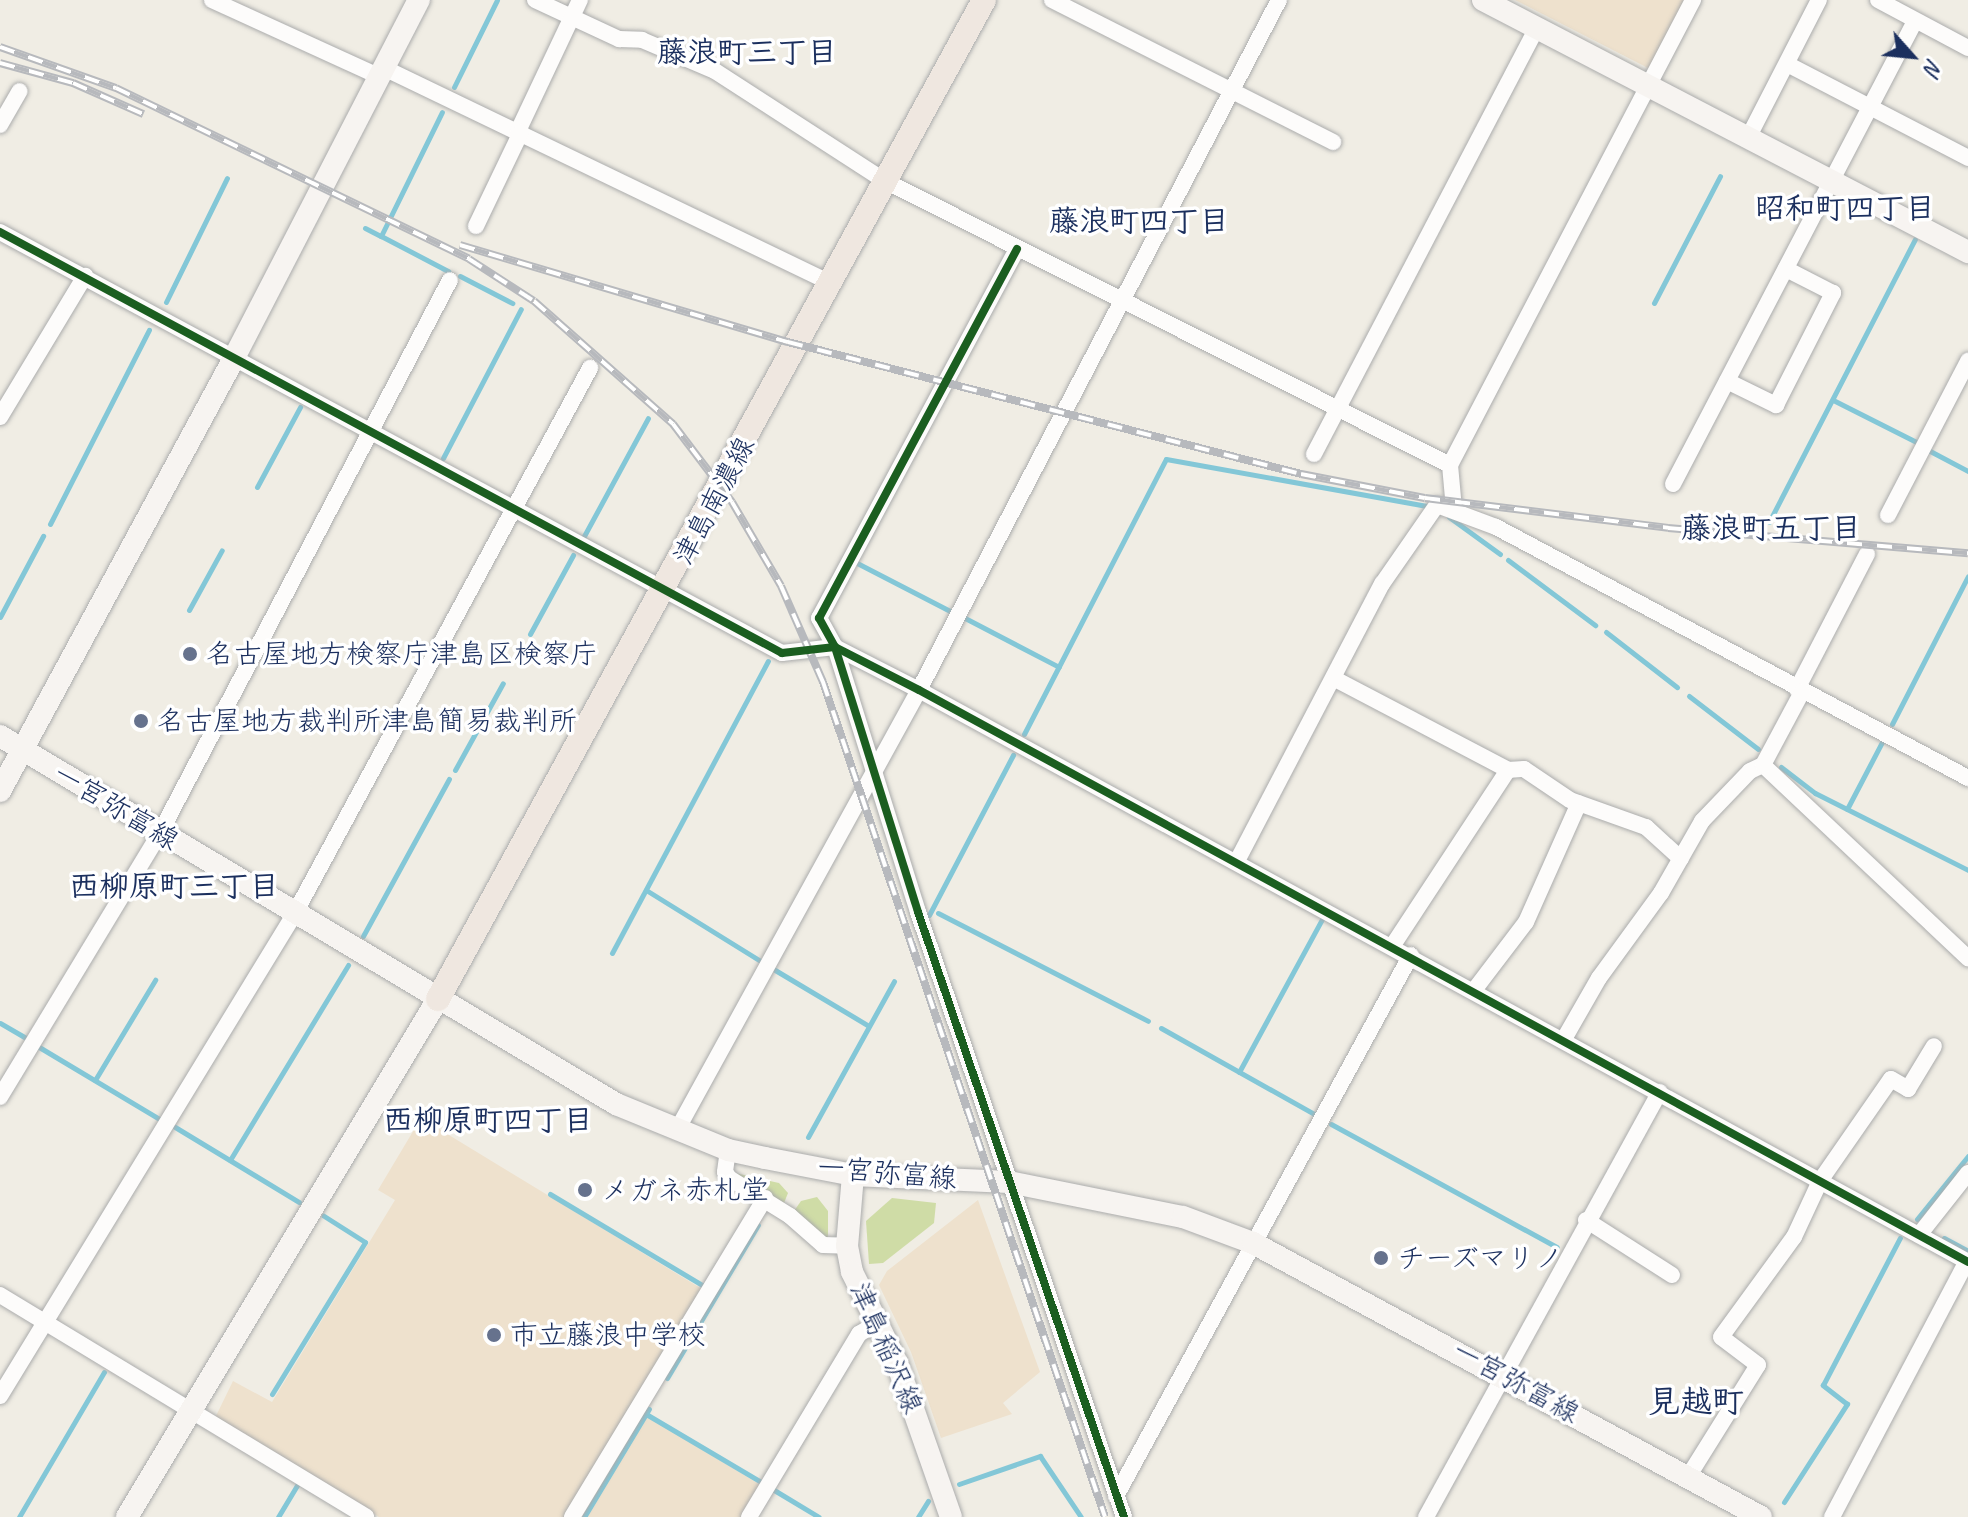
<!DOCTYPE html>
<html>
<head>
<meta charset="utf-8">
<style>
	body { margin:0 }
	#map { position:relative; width:1968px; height:1517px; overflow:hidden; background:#f0ede4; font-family:Caveat,"Klee One",sans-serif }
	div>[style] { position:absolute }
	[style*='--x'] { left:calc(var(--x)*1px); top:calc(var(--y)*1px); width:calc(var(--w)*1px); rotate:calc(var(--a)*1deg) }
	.built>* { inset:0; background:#eee1cd }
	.green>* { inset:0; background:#cfdca6 }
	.stream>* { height:5px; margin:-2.5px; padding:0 2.5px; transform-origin:2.5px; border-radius:2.5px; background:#83c7d7 }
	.roads { filter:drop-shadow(0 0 2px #abacac) drop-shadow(0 0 2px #abacac) }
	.street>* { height:16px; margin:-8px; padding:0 8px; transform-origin:8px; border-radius:8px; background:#fdfcfb }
	.secondary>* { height:22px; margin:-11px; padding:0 11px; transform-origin:11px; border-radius:11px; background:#f7f4f1 }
	.primary>* { height:24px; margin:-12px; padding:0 12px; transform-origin:12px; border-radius:12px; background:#efe7e0 }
	.rail>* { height:8px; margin-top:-4px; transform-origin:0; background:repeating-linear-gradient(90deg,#fff 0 15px,#b7b9bd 0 30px); box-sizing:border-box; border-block:2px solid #b7b9bd }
	.cycleway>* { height:8px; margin:-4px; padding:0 4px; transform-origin:4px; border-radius:4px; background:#1b5e20 }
	.dots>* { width:22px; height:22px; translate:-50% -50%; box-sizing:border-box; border:4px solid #fff; border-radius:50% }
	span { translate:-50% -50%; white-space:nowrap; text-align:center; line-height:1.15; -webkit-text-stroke:7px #fff; paint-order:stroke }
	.street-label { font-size:28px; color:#1b2f5e }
	.poi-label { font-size:28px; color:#1b2f5e }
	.left { translate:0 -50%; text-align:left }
	.neighbourhood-label { font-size:30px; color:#1b2f5e; font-weight:700 }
	.quarter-label { font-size:32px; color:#1b2f5e; font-weight:700 }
	.north { position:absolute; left:1872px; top:16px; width:80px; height:80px; -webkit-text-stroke:6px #fff; paint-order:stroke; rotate:117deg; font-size:22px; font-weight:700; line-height:32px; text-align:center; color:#1b2f5e }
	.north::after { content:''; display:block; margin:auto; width:28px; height:36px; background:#1b2f5e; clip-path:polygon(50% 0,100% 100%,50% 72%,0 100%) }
</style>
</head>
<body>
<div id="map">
	<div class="built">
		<i style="clip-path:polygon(1515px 0,1686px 0,1650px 69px)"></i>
		<i style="clip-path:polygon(421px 1118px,702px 1289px,631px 1407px,764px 1487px,746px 1517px,379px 1517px,215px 1418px,233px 1381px,272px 1402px,395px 1200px,378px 1190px)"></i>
		<i style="clip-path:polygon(978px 1200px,1040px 1372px,1003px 1403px,1012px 1414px,941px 1438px,911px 1352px,879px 1285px,887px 1271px)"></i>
	</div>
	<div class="green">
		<i style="clip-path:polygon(735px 1173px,779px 1183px,788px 1193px,784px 1203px)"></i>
		<i style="clip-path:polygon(817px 1197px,828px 1211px,828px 1239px,794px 1211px,801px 1201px)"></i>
		<i style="clip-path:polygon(892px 1198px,936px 1203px,934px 1223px,883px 1263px,869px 1264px,866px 1221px)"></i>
	</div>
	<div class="stream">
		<i style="--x:454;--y:87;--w:97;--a:-63.7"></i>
		<i style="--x:365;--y:228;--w:18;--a:27"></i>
		<i style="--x:381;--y:236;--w:138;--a:-63.8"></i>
		<i style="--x:381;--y:236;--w:76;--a:27.6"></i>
		<i style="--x:460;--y:276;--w:59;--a:27.4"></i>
		<i style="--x:166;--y:302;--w:138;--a:-63.8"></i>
		<i style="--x:1654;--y:303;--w:143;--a:-62.5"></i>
		<i style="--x:1833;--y:400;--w:95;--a:26.8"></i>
		<i style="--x:1930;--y:451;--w:43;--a:27.8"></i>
		<i style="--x:443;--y:458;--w:168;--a:-62.4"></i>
		<i style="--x:257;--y:487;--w:91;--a:-61.7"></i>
		<i style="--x:1449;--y:517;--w:63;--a:36"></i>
		<i style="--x:1769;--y:522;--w:318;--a:-62.7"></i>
		<i style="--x:50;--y:524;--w:218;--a:-63"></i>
		<i style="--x:584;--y:536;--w:134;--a:-61.5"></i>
		<i style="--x:1508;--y:560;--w:109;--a:36.8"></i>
		<i style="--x:857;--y:563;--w:109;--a:27.3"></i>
		<i style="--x:189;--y:610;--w:68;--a:-61.2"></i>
		<i style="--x:0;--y:617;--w:92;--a:-62"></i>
		<i style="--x:963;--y:617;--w:108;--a:27.5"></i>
		<i style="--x:1606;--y:632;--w:90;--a:37.8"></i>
		<i style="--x:530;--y:634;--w:90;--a:-61.4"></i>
		<i style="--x:1689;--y:696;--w:87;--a:37.5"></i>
		<i style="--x:1892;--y:724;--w:166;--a:-62.8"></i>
		<i style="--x:1024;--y:734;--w:309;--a:-62.7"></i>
		<i style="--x:1166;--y:459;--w:265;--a:10.2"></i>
		<i style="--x:1781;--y:767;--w:43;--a:37.4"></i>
		<i style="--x:1815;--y:793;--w:171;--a:26.7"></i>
		<i style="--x:455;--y:770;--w:99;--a:-61.1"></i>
		<i style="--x:1847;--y:809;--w:76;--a:-62.4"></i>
		<i style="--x:646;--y:890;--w:137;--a:31.8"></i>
		<i style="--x:938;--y:913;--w:236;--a:27.2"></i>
		<i style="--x:929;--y:915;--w:181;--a:-62.3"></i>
		<i style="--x:363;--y:936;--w:179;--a:-61.3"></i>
		<i style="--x:612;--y:953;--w:331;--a:-61.9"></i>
		<i style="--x:775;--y:970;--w:109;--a:30.8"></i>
		<i style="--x:0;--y:1023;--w:30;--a:30"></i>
		<i style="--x:1161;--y:1028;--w:178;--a:29.3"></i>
		<i style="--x:39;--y:1047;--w:142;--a:30.9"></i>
		<i style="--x:1239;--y:1072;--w:174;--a:-61.5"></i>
		<i style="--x:95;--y:1080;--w:117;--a:-59"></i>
		<i style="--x:1331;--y:1124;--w:257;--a:28.6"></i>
		<i style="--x:175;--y:1127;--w:145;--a:31.2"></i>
		<i style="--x:808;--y:1137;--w:178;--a:-61.1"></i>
		<i style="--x:230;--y:1160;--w:228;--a:-58.8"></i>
		<i style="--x:550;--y:1194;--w:177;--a:30.9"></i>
		<i style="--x:1917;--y:1219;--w:81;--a:-51"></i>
		<i style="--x:1944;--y:1238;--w:27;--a:28"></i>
		<i style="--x:667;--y:1378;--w:178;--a:-59.3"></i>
		<i style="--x:272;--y:1394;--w:178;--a:-58.5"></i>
		<i style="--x:365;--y:1242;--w:49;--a:-147.6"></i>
		<i style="--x:646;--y:1414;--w:134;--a:30.6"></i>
		<i style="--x:959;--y:1484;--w:86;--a:-19.1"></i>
		<i style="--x:1040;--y:1456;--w:73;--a:56.1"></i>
		<i style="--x:774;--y:1490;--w:52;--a:31"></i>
		<i style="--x:1784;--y:1502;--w:117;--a:-57.3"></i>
		<i style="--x:1847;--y:1404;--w:31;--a:-142"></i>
		<i style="--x:1823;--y:1385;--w:166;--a:-62.4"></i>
		<i style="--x:19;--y:1517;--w:168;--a:-59.6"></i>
		<i style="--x:278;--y:1517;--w:39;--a:-59"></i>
		<i style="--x:584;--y:1517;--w:126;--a:-59"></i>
		<i style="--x:918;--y:1517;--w:19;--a:-58"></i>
	</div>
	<div class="roads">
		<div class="street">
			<i style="--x:212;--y:0;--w:185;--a:24.6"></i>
			<i style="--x:535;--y:0;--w:93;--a:24.9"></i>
			<i style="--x:619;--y:39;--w:23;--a:2"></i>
			<i style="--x:642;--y:40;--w:79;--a:23"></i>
			<i style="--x:715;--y:71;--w:202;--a:32.9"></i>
			<i style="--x:885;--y:181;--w:632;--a:26.69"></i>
			<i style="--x:1052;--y:0;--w:315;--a:26.8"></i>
			<i style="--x:1878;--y:0;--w:102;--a:28.1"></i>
			<i style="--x:1787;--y:64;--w:204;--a:27.4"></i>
			<i style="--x:384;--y:68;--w:496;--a:25.7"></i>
			<i style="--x:0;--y:125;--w:39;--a:-60"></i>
			<i style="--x:518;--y:131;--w:145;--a:-64.7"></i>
			<i style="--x:1748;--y:138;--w:155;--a:-62.8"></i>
			<i style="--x:476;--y:226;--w:104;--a:-64.4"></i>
			<i style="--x:0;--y:232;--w:888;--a:28.3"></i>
			<i style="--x:782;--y:653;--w:53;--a:-6.5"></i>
			<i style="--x:835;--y:647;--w:94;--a:27.1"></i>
			<i style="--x:919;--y:690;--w:1195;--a:28.6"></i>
			<i style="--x:1017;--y:249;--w:419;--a:118.2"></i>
			<i style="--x:819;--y:618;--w:33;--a:61"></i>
			<i style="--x:835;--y:647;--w:278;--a:72.6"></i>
			<i style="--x:918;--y:912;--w:639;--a:71.2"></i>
			<i style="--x:1727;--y:381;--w:55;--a:26.1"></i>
			<i style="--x:1776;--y:405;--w:126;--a:-63"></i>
			<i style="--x:1833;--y:293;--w:53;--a:-152.9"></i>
			<i style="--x:0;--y:417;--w:165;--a:-58.9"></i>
			<i style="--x:1314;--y:454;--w:481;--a:-62.4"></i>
			<i style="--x:1673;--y:484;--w:522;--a:-62.4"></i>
			<i style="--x:1454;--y:509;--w:44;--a:-95.2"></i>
			<i style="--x:1450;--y:465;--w:525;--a:-62.41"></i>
			<i style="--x:1888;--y:515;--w:174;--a:-62.5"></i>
			<i style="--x:1335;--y:679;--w:195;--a:27.7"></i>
			<i style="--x:1508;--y:770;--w:16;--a:-4"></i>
			<i style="--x:1524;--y:769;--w:55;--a:34"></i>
			<i style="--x:1570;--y:800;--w:81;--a:19.6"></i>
			<i style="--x:1646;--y:827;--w:47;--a:42.4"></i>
			<i style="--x:1797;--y:689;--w:152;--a:-62.6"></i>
			<i style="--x:1763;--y:765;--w:282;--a:43.3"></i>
			<i style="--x:1237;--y:861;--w:313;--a:-62.4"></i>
			<i style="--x:1382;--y:584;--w:96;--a:-55.2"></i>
			<i style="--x:1437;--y:505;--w:63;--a:20.4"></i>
			<i style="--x:1496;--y:527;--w:535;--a:28"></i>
			<i style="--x:1393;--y:945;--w:209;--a:-56.7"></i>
			<i style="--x:1475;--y:989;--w:84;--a:-52.7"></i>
			<i style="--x:1526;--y:922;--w:130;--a:-66"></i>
			<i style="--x:1564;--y:1039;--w:70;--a:-60.2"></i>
			<i style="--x:1599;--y:978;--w:105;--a:-53.9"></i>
			<i style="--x:1661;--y:893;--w:83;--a:-60.3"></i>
			<i style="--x:1702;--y:821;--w:69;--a:-46.2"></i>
			<i style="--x:1750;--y:771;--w:14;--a:-25"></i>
			<i style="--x:1763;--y:765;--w:83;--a:-61.9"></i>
			<i style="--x:0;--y:1097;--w:309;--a:-58.8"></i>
			<i style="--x:160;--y:833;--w:624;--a:-62.33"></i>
			<i style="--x:677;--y:1130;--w:502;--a:-61.19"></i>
			<i style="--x:919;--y:690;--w:778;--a:-62.45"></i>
			<i style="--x:728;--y:1150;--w:22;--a:98"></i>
			<i style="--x:725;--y:1172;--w:7;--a:56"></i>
			<i style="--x:729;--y:1178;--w:72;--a:31.9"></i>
			<i style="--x:790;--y:1216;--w:44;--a:41.3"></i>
			<i style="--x:823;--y:1245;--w:24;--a:2"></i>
			<i style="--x:1586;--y:1220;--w:102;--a:32.6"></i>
			<i style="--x:1919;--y:1235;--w:79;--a:-51.7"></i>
			<i style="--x:0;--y:1295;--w:428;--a:31.2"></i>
			<i style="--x:0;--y:1396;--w:566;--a:-58.58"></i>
			<i style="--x:295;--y:913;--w:620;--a:-61.57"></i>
			<i style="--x:1688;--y:1477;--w:132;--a:-58"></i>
			<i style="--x:1758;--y:1365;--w:46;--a:-142.9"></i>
			<i style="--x:1721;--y:1337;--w:124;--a:-53.9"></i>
			<i style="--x:1794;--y:1237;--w:62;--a:-65.1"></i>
			<i style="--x:1820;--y:1181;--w:124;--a:-55.2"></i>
			<i style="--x:1891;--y:1079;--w:20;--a:30"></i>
			<i style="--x:1908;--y:1089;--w:50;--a:-58.8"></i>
			<i style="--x:1116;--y:1496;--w:616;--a:-61.4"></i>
			<i style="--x:572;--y:1517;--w:373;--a:-58.8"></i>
			<i style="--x:749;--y:1517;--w:214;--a:-59"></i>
			<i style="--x:859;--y:1334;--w:22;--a:-32"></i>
			<i style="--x:1426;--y:1517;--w:485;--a:-61.2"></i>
			<i style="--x:1832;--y:1517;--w:289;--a:-62.2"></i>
		</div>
		<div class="secondary">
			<i style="--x:1483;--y:0;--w:547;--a:27.46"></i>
			<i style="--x:0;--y:736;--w:718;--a:30.85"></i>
			<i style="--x:616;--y:1104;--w:121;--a:22.3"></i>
			<i style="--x:728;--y:1150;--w:38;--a:12"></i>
			<i style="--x:765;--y:1158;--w:90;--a:10.9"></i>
			<i style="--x:853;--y:1175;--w:156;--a:2.6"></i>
			<i style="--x:1009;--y:1182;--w:177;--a:11.4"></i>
			<i style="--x:1183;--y:1217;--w:75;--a:20.4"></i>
			<i style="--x:1253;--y:1243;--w:577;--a:28.34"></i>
			<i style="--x:0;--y:791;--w:492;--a:-61.6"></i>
			<i style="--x:234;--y:358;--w:403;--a:-62.7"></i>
			<i style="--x:853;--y:1175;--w:71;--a:94.8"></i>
			<i style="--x:847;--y:1246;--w:26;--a:79"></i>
			<i style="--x:852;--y:1272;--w:102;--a:63.7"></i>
			<i style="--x:897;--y:1363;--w:163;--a:70.7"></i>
			<i style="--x:127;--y:1517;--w:604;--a:-59.02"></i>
		</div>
		<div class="primary">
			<i style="--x:438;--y:999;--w:1138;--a:-61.34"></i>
		</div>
	</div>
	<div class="rail">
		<i style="--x:0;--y:47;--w:123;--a:19.5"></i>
		<i style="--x:116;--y:88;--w:392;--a:25.8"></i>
		<i style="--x:469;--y:259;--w:77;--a:32.9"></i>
		<i style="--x:534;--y:301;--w:186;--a:41.5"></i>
		<i style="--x:673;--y:424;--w:98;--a:52.9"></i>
		<i style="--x:732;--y:502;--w:97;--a:59.7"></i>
		<i style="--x:781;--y:586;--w:105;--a:66.4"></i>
		<i style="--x:823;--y:682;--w:881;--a:71.34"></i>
		<i style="--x:0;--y:63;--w:76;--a:15.3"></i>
		<i style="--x:73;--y:83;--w:77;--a:23.9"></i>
		<i style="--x:460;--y:245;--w:342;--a:16.5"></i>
		<i style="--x:788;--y:342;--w:530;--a:14.43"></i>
		<i style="--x:1301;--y:474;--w:126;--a:11"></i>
		<i style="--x:1425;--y:498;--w:245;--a:7"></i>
		<i style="--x:1668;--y:528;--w:301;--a:4.8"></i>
	</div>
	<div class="cycleway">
		<i style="--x:0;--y:232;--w:888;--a:28.3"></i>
		<i style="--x:782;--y:653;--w:53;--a:-6.5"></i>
		<i style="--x:835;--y:647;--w:94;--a:27.1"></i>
		<i style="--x:919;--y:690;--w:1195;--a:28.6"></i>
		<i style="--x:1017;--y:249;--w:419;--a:118.2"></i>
		<i style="--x:819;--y:618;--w:33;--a:61"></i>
		<i style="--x:835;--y:647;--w:278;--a:72.6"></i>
		<i style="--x:918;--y:912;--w:639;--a:71.2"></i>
	</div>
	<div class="dots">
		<i style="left:190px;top:654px;background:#66728d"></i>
		<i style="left:141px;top:721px;background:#66728d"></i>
		<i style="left:585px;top:1190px;background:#66728d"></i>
		<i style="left:1381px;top:1258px;background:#66728d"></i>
		<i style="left:494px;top:1335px;background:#66728d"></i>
	</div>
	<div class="street-label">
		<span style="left:714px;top:501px;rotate:-62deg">津島南濃線</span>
		<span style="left:116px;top:807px;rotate:31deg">一宮弥富線</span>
		<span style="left:887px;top:1173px;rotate:5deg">一宮弥富線</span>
		<span style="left:886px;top:1348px;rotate:66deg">津島稲沢線</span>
		<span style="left:1516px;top:1382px;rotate:29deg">一宮弥富線</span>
	</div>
	<div class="poi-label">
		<span class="left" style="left:206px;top:654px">名古屋地方検察庁津島区検察庁</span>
		<span class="left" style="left:157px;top:721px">名古屋地方裁判所津島簡易裁判所</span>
		<span class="left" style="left:601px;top:1190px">メガネ赤札堂</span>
		<span class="left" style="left:1397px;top:1258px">チーズマリノ</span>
		<span class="left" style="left:510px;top:1335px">市立藤浪中学校</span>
	</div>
	<div class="neighbourhood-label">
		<span style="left:747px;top:52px">藤浪町三丁目</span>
		<span style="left:1845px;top:208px">昭和町四丁目</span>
		<span style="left:1139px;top:221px">藤浪町四丁目</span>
		<span style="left:1771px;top:528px">藤浪町五丁目</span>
		<span style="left:174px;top:886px">西柳原町三丁目</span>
		<span style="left:488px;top:1120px">西柳原町四丁目</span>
	</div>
	<div class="quarter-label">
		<span style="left:1696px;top:1402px">見越町</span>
	</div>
	<div class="north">N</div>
</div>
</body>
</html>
